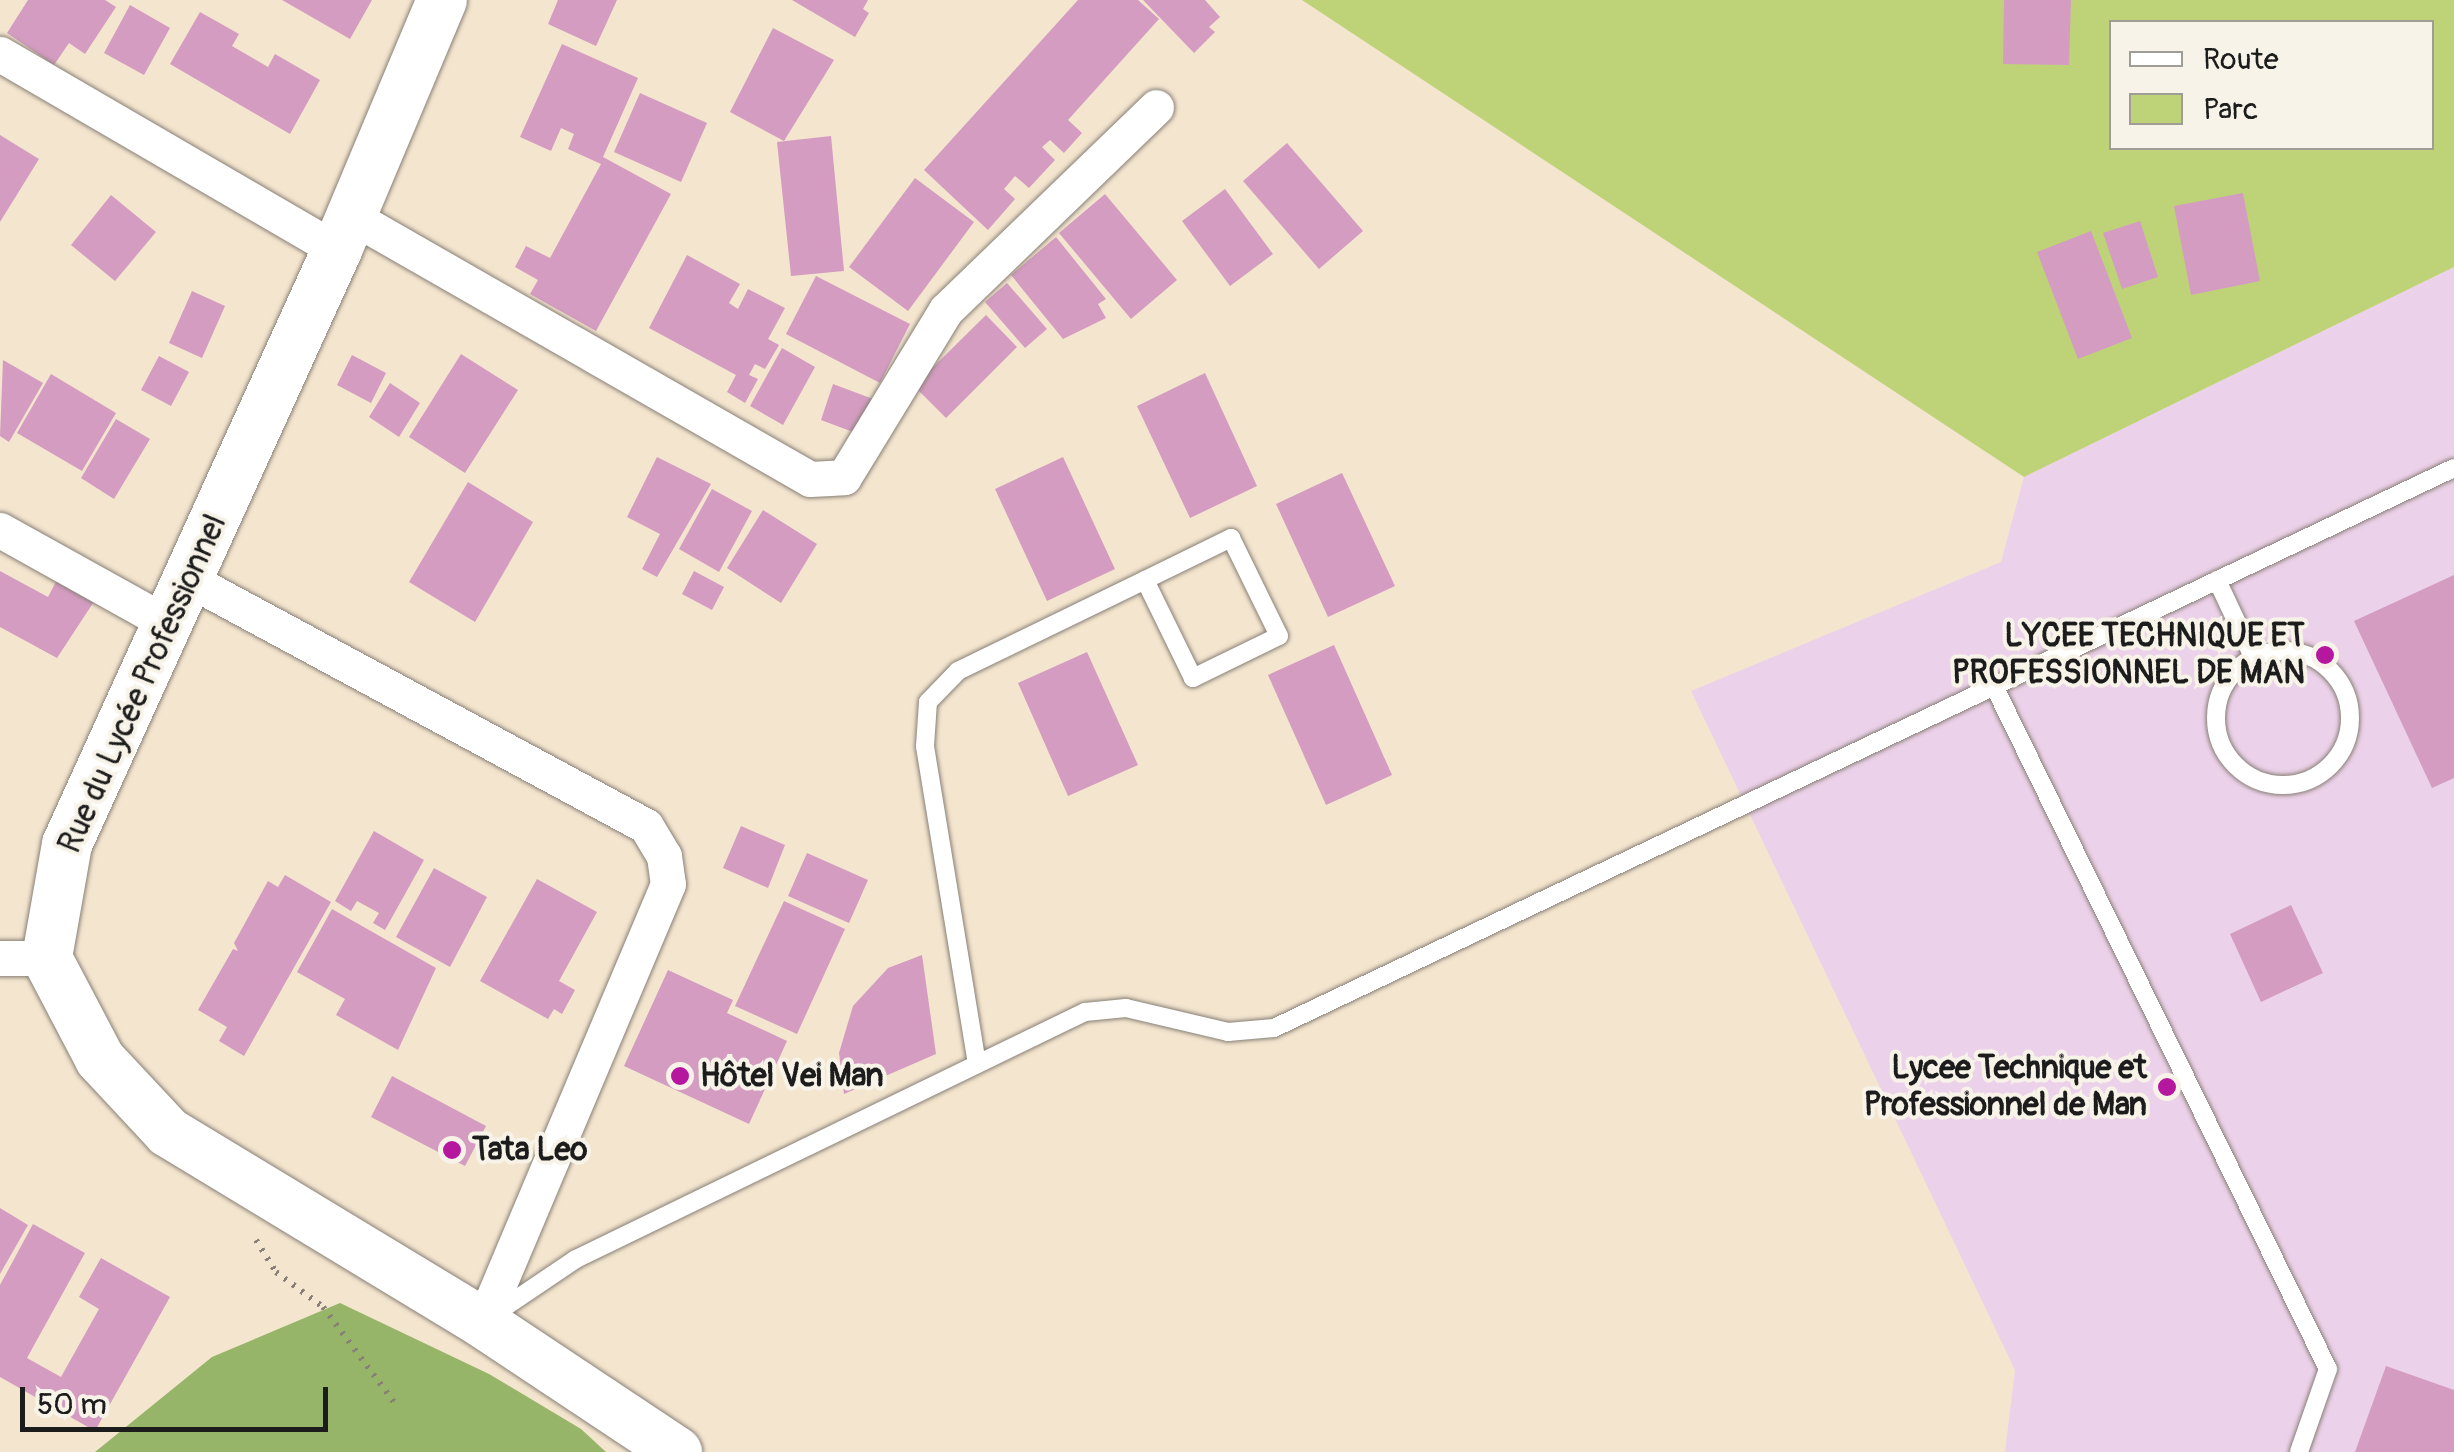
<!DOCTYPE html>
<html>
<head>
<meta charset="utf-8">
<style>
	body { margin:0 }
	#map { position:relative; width:2454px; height:1452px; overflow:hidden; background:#f4e5cf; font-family:Pangolin,sans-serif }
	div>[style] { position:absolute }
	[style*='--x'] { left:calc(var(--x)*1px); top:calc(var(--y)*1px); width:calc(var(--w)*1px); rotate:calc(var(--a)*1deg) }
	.built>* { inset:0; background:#ecd1ea }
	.green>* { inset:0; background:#bed377 }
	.forest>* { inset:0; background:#96b568 }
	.building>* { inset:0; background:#d49cc1 }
	.path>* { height:6px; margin-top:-3px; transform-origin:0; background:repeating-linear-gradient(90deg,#888076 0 2.5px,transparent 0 10.5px) }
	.roads { filter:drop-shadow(0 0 2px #888076) drop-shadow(0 0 2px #888076) }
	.service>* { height:18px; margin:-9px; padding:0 9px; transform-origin:9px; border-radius:9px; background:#fff }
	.service>.ring { margin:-9px; padding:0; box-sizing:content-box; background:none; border:18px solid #fff; border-radius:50% }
	.minor>* { height:35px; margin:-17.5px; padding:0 17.5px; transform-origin:17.5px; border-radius:17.5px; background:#fff }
	.secondary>* { height:50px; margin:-25px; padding:0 25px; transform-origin:25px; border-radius:25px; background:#fff }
	.dots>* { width:28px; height:28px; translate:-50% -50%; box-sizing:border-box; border:5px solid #f7f3e8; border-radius:50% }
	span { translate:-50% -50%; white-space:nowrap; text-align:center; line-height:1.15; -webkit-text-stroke:8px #f7f3e8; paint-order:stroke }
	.poi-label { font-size:32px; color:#1c1c1c; font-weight:700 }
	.right { translate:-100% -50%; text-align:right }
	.left { translate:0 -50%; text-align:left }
	.street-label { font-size:32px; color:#1c1c1c }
	.legend { position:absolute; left:2109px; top:20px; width:325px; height:130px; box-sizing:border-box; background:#f7f3e8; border:2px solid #9f9d96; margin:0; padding:12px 18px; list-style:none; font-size:30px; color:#1c1c1c }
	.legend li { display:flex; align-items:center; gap:20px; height:50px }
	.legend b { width:50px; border:2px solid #9f9d96 }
	.scale { position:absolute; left:20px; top:1387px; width:308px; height:45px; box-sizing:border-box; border:5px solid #1c1c1c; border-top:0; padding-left:12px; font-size:30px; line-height:35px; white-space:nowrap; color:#1c1c1c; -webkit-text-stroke:8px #f7f3e8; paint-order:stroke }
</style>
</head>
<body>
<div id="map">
	<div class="built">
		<i style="clip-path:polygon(2454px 267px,2454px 1452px,2005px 1452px,2015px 1370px,1691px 691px,2001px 562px,2024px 477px)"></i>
	</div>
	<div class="green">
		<i style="clip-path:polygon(evenodd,1302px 0,2454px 0,2454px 267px,2024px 477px,1302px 0,2112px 22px,2432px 22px,2432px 148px,2112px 148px,2112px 22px)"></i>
	</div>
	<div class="forest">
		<i style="clip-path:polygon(340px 1303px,489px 1374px,581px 1429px,606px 1452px,95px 1452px,212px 1357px)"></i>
	</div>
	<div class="building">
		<i style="clip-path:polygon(28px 0,105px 0,116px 7px,85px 54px,69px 43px,54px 65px,7px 33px)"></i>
		<i style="clip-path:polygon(282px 0,372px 0,350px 39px)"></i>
		<i style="clip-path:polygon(558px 0,617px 0,596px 46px,548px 24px)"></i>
		<i style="clip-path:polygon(792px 0,868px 0,863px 9px,869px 13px,855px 37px)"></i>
		<i style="clip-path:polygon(1078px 0,1138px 0,1159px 19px,1068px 120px,1082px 133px,1064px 153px,1050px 140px,1042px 147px,1055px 160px,1029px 188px,1015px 176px,1004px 189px,1015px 199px,988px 230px,924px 170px)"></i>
		<i style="clip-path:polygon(1143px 0,1205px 0,1220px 17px,1209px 27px,1215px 32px,1194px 53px)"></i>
		<i style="clip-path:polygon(2004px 0,2071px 0,2069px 65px,2003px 64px)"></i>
		<i style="clip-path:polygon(130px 5px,170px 28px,144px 75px,104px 53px)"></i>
		<i style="clip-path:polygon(200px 12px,239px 34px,232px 46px,268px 67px,275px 54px,320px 80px,290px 134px,170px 64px)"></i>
		<i style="clip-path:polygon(773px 28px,834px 60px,784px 141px,730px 112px)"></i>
		<i style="clip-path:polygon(562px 44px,638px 78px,603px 157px,671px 194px,596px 331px,530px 294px,538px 280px,515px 267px,526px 246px,550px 258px,601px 164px,568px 149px,574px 134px,561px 128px,551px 151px,520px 137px)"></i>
		<i style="clip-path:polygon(640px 93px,707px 123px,681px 182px,614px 152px)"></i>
		<i style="clip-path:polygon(0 135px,39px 159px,0 222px)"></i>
		<i style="clip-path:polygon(831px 136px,844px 271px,791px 276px,777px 142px)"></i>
		<i style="clip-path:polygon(1287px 143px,1363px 231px,1319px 269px,1243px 181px)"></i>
		<i style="clip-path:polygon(915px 178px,974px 222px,908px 311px,849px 267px)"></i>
		<i style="clip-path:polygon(1225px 189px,1273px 254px,1230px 286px,1182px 221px)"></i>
		<i style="clip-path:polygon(2243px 193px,2260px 281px,2191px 295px,2174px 206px)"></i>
		<i style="clip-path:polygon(1105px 194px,1177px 280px,1131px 319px,1059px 233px)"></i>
		<i style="clip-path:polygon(111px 195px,156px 232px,115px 281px,71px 245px)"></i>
		<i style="clip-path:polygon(2140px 221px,2158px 277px,2122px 289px,2103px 233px)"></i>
		<i style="clip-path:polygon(2091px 231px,2132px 338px,2078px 359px,2037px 252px)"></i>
		<i style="clip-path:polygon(1056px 237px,1106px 299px,1098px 304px,1106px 318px,1063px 339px,1011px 275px)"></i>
		<i style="clip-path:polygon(687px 255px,740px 284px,729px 303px,738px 309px,748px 289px,785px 308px,768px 339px,779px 345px,765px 369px,755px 364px,749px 375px,758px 379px,745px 403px,727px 392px,736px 375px,649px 328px)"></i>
		<i style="clip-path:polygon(816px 276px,910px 324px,880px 383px,786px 334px)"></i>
		<i style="clip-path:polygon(1007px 283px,1047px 329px,1025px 348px,985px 302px)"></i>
		<i style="clip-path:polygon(192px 291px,225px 306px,202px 358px,169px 343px)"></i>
		<i style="clip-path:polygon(986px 315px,1017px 347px,946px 418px,914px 386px)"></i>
		<i style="clip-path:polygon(782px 348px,815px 367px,783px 425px,750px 406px)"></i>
		<i style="clip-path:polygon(461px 354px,518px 390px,465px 473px,409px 437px)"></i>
		<i style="clip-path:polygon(352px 355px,386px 373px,371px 403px,337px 385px)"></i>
		<i style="clip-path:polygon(159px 356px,189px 372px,171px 406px,141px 390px)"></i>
		<i style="clip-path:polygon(3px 360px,43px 383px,9px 442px,0 436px)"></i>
		<i style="clip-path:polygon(1205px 373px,1257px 486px,1190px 518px,1137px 406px)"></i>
		<i style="clip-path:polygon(51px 374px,116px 413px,82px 471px,17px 433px)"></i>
		<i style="clip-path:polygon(390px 383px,420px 403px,399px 437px,369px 417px)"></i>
		<i style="clip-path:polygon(833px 384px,873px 399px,861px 435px,821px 420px)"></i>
		<i style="clip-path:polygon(116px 419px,150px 439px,114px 499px,81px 478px)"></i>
		<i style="clip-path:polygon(657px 457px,711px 484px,657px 577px,642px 569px,660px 534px,627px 517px)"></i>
		<i style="clip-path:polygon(1063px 457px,1115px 569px,1047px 601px,995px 489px)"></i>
		<i style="clip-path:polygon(1342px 473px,1395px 586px,1328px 617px,1276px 504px)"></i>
		<i style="clip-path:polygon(468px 482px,533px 522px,475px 622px,409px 582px)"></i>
		<i style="clip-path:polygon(712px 489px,752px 511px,719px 572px,679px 549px)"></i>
		<i style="clip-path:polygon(763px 510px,817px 544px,781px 603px,727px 568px)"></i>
		<i style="clip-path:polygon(0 571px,48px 597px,59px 576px,97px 597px,57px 658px,0 627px)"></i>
		<i style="clip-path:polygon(694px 571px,724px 587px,712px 610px,682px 594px)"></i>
		<i style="clip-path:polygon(2454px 575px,2454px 778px,2432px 788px,2354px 621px)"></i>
		<i style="clip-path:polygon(1334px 645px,1392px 775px,1326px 805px,1268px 675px)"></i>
		<i style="clip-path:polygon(1087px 652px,1138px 765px,1068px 796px,1018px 683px)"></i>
		<i style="clip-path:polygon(741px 826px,785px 845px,768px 888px,723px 868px)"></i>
		<i style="clip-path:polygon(374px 831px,424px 860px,385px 930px,373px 923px,379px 913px,357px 901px,351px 911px,335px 901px)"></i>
		<i style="clip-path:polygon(807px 853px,868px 880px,849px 923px,788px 896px)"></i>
		<i style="clip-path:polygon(434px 868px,487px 897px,450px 967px,396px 937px)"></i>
		<i style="clip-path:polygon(285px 875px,331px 902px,244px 1056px,219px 1041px,227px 1027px,198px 1010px,233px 949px,238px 951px,234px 943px,268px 881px,278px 887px)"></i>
		<i style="clip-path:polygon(537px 879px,597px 912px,559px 981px,575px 990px,562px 1014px,554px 1009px,548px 1019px,480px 981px)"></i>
		<i style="clip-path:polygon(784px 901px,845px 929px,797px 1034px,735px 1006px)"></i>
		<i style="clip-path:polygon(2291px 905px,2323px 973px,2261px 1002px,2230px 934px)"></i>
		<i style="clip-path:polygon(332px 909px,436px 968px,398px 1050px,336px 1015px,345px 999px,297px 972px)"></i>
		<i style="clip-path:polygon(922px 955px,936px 1054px,844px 1094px,839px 1053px,853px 1006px,888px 968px)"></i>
		<i style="clip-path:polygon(668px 970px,733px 1000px,727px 1013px,787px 1041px,749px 1124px,624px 1066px)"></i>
		<i style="clip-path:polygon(392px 1076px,486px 1126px,465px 1166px,371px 1117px)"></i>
		<i style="clip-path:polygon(0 1208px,28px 1225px,0 1274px)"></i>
		<i style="clip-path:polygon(33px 1224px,85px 1253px,27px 1358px,61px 1377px,99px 1309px,79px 1297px,101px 1258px,170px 1297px,95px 1431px,0 1377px,0 1285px)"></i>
		<i style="clip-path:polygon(2386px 1366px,2454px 1390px,2454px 1452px,2355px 1452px)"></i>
	</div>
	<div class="path">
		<i style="--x:256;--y:1240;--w:38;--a:58"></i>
		<i style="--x:276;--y:1272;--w:59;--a:36.7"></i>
		<i style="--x:323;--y:1307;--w:122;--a:53.3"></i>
	</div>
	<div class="roads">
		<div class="service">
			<i style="--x:2217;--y:580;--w:85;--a:64.9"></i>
			<i class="ring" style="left:2216px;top:651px;width:116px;height:116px"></i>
			<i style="--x:1994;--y:686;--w:760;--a:63.94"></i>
			<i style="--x:2328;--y:1369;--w:88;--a:109.3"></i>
			<i style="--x:977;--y:1064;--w:322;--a:-99.3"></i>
			<i style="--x:925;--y:746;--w:44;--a:-86.1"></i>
			<i style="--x:928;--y:702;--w:43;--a:-45.9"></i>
			<i style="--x:958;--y:671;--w:208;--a:-25.9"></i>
			<i style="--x:1145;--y:580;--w:96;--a:-26"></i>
			<i style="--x:1231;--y:538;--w:109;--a:63.9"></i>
			<i style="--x:1279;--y:636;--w:96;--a:154"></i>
			<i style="--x:1193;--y:678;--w:109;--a:-116.1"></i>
			<i style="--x:493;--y:1315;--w:100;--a:-34"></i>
			<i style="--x:576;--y:1259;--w:566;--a:-25.89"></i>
			<i style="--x:1085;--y:1012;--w:41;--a:-5.6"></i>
			<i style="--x:1126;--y:1008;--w:105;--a:13.2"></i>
			<i style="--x:1228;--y:1032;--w:46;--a:-5"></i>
			<i style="--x:1274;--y:1028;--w:1306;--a:-25.39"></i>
		</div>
		<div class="minor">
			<i style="--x:0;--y:54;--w:390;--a:30.2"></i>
			<i style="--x:351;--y:216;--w:529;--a:29.81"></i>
			<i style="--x:810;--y:479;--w:34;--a:-3"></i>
			<i style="--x:844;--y:477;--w:196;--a:-58.6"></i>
			<i style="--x:946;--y:310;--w:292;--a:-44"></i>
			<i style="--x:0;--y:530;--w:191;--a:29.1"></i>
			<i style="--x:188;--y:579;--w:520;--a:28.34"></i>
			<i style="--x:646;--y:826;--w:35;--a:59"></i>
			<i style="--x:664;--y:856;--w:28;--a:82"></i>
			<i style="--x:668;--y:884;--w:476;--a:112.9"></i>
			<i style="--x:0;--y:958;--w:47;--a:0"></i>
		</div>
		<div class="secondary">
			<i style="--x:442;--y:0;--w:271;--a:112.8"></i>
			<i style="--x:337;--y:250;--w:652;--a:114.44"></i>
			<i style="--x:67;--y:844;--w:116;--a:100"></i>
			<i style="--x:47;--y:958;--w:114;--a:62.3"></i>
			<i style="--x:100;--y:1059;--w:100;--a:47"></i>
			<i style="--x:168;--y:1132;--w:368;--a:31.2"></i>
			<i style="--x:483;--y:1323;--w:233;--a:33.6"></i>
		</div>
	</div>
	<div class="dots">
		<i style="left:2325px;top:655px;background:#b5179e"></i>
		<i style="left:680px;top:1076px;background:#b5179e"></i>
		<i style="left:2167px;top:1087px;background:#b5179e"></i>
		<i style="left:452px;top:1150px;background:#b5179e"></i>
	</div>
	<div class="poi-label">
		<span class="right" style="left:2305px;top:655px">LYCEE TECHNIQUE ET<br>PROFESSIONNEL DE MAN</span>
		<span class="right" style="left:2147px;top:1087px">Lycee Technique et<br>Professionnel de Man</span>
		<span class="left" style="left:700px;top:1076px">Hôtel Vei Man</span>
		<span class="left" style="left:472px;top:1150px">Tata Leo</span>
	</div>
	<div class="street-label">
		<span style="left:143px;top:684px;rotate:-66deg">Rue du Lycée Professionnel</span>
	</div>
	<ul class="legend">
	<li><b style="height:12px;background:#fff"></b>Route</li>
	<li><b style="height:28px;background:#bed377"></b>Parc</li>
	</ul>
	<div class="scale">50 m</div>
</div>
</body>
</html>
